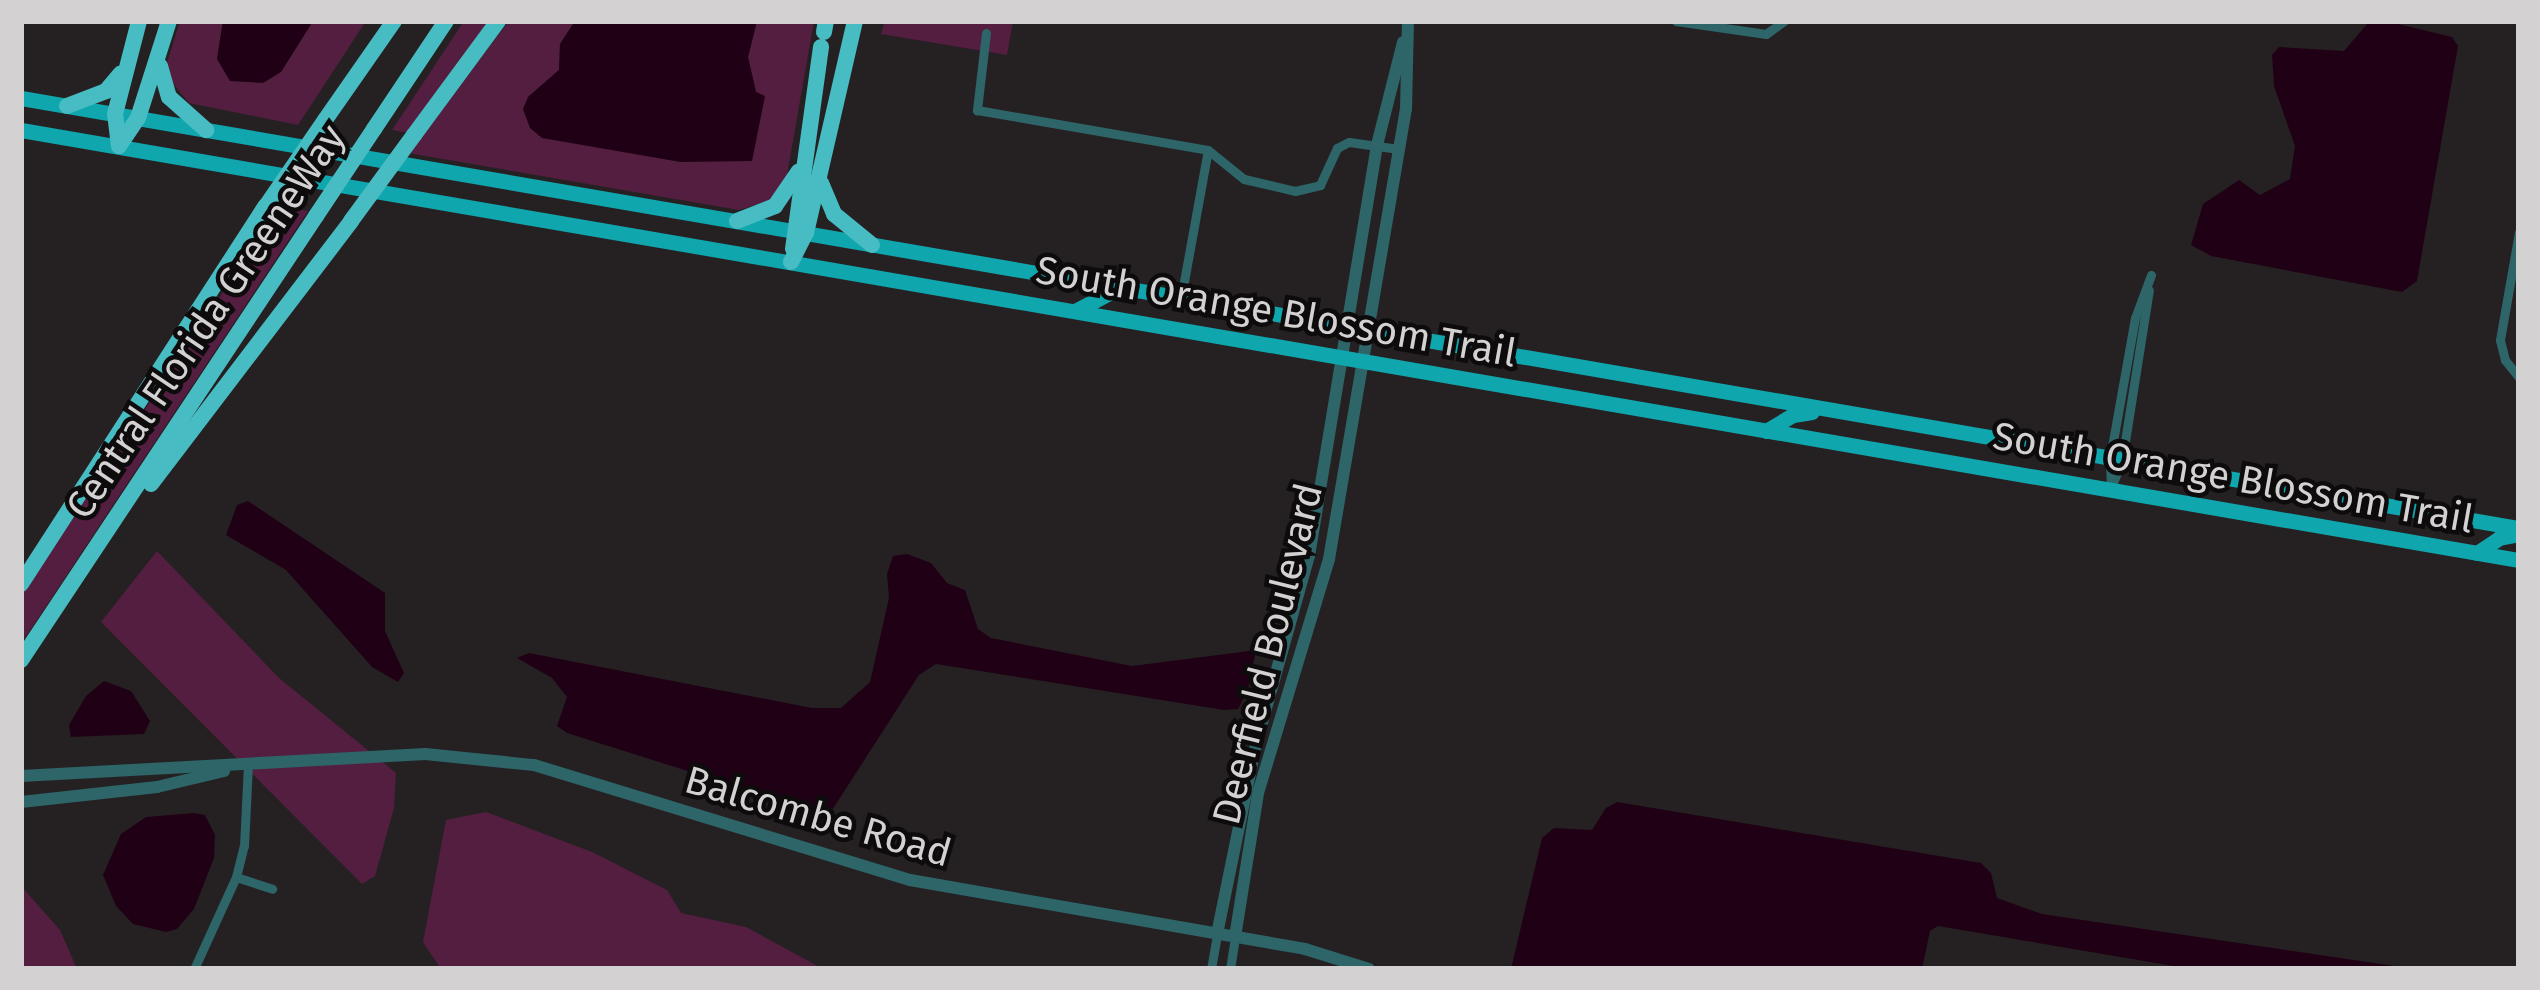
<!DOCTYPE html>
<html>
<head>
<meta charset="utf-8">
<style>
	body { margin:0 }
	#map { position:relative; width:2540px; height:990px; overflow:hidden; background:#252123; font-family:"Fira Sans",sans-serif }
	div>[style] { position:absolute }
	[style*='--x'] { left:calc(var(--x)*1px); top:calc(var(--y)*1px); width:calc(var(--w)*1px); rotate:calc(var(--a)*1deg) }
	.green>* { inset:0; background:#531e3f }
	.water>* { inset:0; background:#200014 }
	.minor>* { height:9px; margin:-4.5px; padding:0 4.5px; transform-origin:4.5px; border-radius:4.5px; background:#2d6568 }
	.tertiary>* { height:12px; margin:-6px; padding:0 6px; transform-origin:6px; border-radius:6px; background:#2d6568 }
	.primary>* { height:15px; margin:-7.5px; padding:0 7.5px; transform-origin:7.5px; border-radius:7.5px; background:#10a6ad }
	.motorway>* { height:16px; margin:-8px; padding:0 8px; transform-origin:8px; border-radius:8px; background:#47bcc2 }
	.motorway-bridge>* { height:16px; margin:-8px; padding:0 8px; transform-origin:8px; border-radius:8px; background:#47bcc2 }
	span { translate:-50% -50%; white-space:nowrap; text-align:center; line-height:1.15; -webkit-text-stroke:9px #0d0b0c; paint-order:stroke }
	.street-label { font-size:39px; color:#d3d1d2 }
	.frame { position:absolute; inset:0; border:24px solid #d3d1d2; pointer-events:none }
</style>
</head>
<body>
<div id="map">
	<div class="green">
		<i style="clip-path:polygon(180px 21px,223px 21px,217px 59px,281px 72px,313px 21px,366px 21px,298px 125px,189px 103px,171px 81px,167px 63px)"></i>
		<i style="clip-path:polygon(464px 21px,490px 21px,408px 133px,392px 130px)"></i>
		<i style="clip-path:polygon(509px 21px,575px 21px,560px 44px,559px 70px,528px 97px,530px 128px,542px 137px,681px 162px,756px 92px,748px 57px,757px 21px,814px 21px,787px 175px,776px 199px,739px 210px,408px 153px)"></i>
		<i style="clip-path:polygon(885px 21px,1013px 21px,1007px 55px,881px 34px)"></i>
		<i style="clip-path:polygon(280px 206px,308px 211px,21px 644px,21px 596px)"></i>
		<i style="clip-path:polygon(157px 551px,279px 678px,396px 773px,394px 808px,375px 876px,362px 884px,101px 622px)"></i>
		<i style="clip-path:polygon(486px 812px,592px 852px,667px 890px,681px 913px,746px 927px,823px 969px,441px 969px,423px 942px,446px 820px)"></i>
		<i style="clip-path:polygon(21px 886px,60px 930px,77px 969px,21px 969px)"></i>
	</div>
	<div class="water">
		<i style="clip-path:polygon(223px 21px,313px 21px,281px 72px,263px 83px,230px 81px,217px 59px)"></i>
		<i style="clip-path:polygon(575px 21px,757px 21px,748px 57px,756px 92px,765px 96px,752px 161px,681px 162px,542px 138px,530px 128px,523px 109px,528px 97px,559px 70px,560px 44px)"></i>
		<i style="clip-path:polygon(2390px 22px,2452px 37px,2458px 46px,2417px 281px,2402px 292px,2211px 256px,2191px 245px,2203px 204px,2239px 180px,2260px 195px,2290px 179px,2295px 146px,2274px 86px,2272px 55px,2279px 47px,2344px 51px,2367px 24px)"></i>
		<i style="clip-path:polygon(248px 501px,385px 593px,385px 631px,404px 673px,398px 682px,372px 667px,286px 570px,226px 535px,237px 505px)"></i>
		<i style="clip-path:polygon(907px 554px,931px 563px,947px 583px,965px 590px,978px 629px,991px 638px,1132px 666px,1249px 651px,1255px 655px,1248px 689px,1238px 709px,1224px 710px,936px 664px,919px 675px,829px 815px,813px 824px,778px 811px,767px 796px,567px 733px,557px 726px,567px 697px,552px 678px,517px 658px,529px 653px,812px 708px,841px 708px,870px 682px,889px 598px,887px 574px,893px 556px)"></i>
		<i style="clip-path:polygon(104px 681px,131px 691px,150px 721px,144px 734px,71px 737px,69px 725px,86px 696px)"></i>
		<i style="clip-path:polygon(1617px 802px,1981px 863px,1991px 873px,1997px 898px,2042px 914px,2415px 969px,2191px 969px,1938px 926px,1930px 931px,1922px 969px,1511px 969px,1542px 838px,1554px 828px,1592px 830px,1606px 808px)"></i>
		<i style="clip-path:polygon(194px 813px,205px 815px,215px 835px,214px 858px,194px 909px,177px 929px,166px 932px,133px 924px,116px 906px,103px 875px,121px 834px,146px 817px)"></i>
	</div>
	<div class="minor">
		<i style="--x:1676;--y:21;--w:91;--a:8.2"></i>
		<i style="--x:1766;--y:34;--w:22;--a:-36"></i>
		<i style="--x:986;--y:33;--w:78;--a:96.7"></i>
		<i style="--x:977;--y:110;--w:234;--a:9.8"></i>
		<i style="--x:1208;--y:150;--w:46;--a:38.9"></i>
		<i style="--x:1244;--y:179;--w:52;--a:13.2"></i>
		<i style="--x:1295;--y:191;--w:26;--a:-13"></i>
		<i style="--x:1320;--y:185;--w:41;--a:-65.3"></i>
		<i style="--x:1337;--y:148;--w:13;--a:-27"></i>
		<i style="--x:1349;--y:142;--w:50;--a:8"></i>
		<i style="--x:2519;--y:232;--w:110;--a:100"></i>
		<i style="--x:2500;--y:340;--w:21;--a:76"></i>
		<i style="--x:2505;--y:360;--w:22;--a:51"></i>
		<i style="--x:1181;--y:298;--w:150;--a:-79.7"></i>
		<i style="--x:2112;--y:485;--w:27;--a:-68"></i>
		<i style="--x:2122;--y:460;--w:172;--a:-81"></i>
		<i style="--x:2111;--y:490;--w:32;--a:-92"></i>
		<i style="--x:2110;--y:458;--w:142;--a:-79.9"></i>
		<i style="--x:2135;--y:318;--w:46;--a:-69.6"></i>
		<i style="--x:236;--y:877;--w:38;--a:18"></i>
		<i style="--x:194;--y:969;--w:101;--a:-65.5"></i>
		<i style="--x:236;--y:877;--w:32;--a:-76"></i>
		<i style="--x:244;--y:846;--w:81;--a:-87.2"></i>
		<i style="--x:1211;--y:969;--w:36;--a:-80"></i>
		<i style="--x:1230;--y:969;--w:32;--a:-81"></i>
	</div>
	<div class="tertiary">
		<i style="--x:21;--y:776;--w:405;--a:-3.1"></i>
		<i style="--x:425;--y:754;--w:110;--a:5.8"></i>
		<i style="--x:534;--y:765;--w:393;--a:17"></i>
		<i style="--x:910;--y:880;--w:401;--a:9.9"></i>
		<i style="--x:1305;--y:949;--w:67;--a:17.4"></i>
		<i style="--x:21;--y:802;--w:137;--a:-6.3"></i>
		<i style="--x:157;--y:787;--w:69;--a:-13.4"></i>
		<i style="--x:1217;--y:934;--w:194;--a:-78.4"></i>
		<i style="--x:1256;--y:744;--w:195;--a:-74.3"></i>
		<i style="--x:1309;--y:556;--w:417;--a:-80.6"></i>
		<i style="--x:1377;--y:145;--w:106;--a:-75.8"></i>
		<i style="--x:1235;--y:937;--w:146;--a:-80.9"></i>
		<i style="--x:1258;--y:793;--w:245;--a:-73.1"></i>
		<i style="--x:1329;--y:559;--w:457;--a:-80.3"></i>
		<i style="--x:1406;--y:109;--w:88;--a:-88.7"></i>
	</div>
	<div class="primary">
		<i style="--x:21;--y:98;--w:2535;--a:9.77"></i>
		<i style="--x:21;--y:130;--w:2535;--a:9.77"></i>
		<i style="--x:1075;--y:311;--w:45;--a:-27.7"></i>
		<i style="--x:1766;--y:431;--w:31;--a:-31"></i>
		<i style="--x:1793;--y:415;--w:19;--a:-9"></i>
		<i style="--x:2477;--y:553;--w:27;--a:-34"></i>
		<i style="--x:2499;--y:538;--w:20;--a:-11"></i>
	</div>
	<div class="motorway">
		<i style="--x:824;--y:32;--w:11;--a:-80"></i>
		<i style="--x:160;--y:66;--w:32;--a:74"></i>
		<i style="--x:169;--y:97;--w:50;--a:41.7"></i>
		<i style="--x:67;--y:106;--w:42;--a:-21"></i>
		<i style="--x:106;--y:91;--w:23;--a:-50"></i>
		<i style="--x:325;--y:120;--w:121;--a:-55.1"></i>
		<i style="--x:374;--y:129;--w:130;--a:-56.3"></i>
		<i style="--x:414;--y:135;--w:142;--a:-53.6"></i>
		<i style="--x:119;--y:146;--w:34;--a:-56"></i>
		<i style="--x:138;--y:118;--w:102;--a:-72.3"></i>
		<i style="--x:119;--y:146;--w:32;--a:-97"></i>
		<i style="--x:115;--y:114;--w:96;--a:-75.5"></i>
		<i style="--x:821;--y:183;--w:34;--a:67"></i>
		<i style="--x:834;--y:214;--w:49;--a:39.2"></i>
		<i style="--x:737;--y:221;--w:41;--a:-21.5"></i>
		<i style="--x:775;--y:206;--w:42;--a:-55.6"></i>
		<i style="--x:793;--y:249;--w:204;--a:-82.1"></i>
		<i style="--x:791;--y:262;--w:33;--a:-63"></i>
		<i style="--x:806;--y:233;--w:218;--a:-77"></i>
		<i style="--x:151;--y:484;--w:330;--a:-52.7"></i>
		<i style="--x:21;--y:584;--w:450;--a:-57.1"></i>
		<i style="--x:21;--y:660;--w:533;--a:-56.4"></i>
	</div>
	<div class="motorway-bridge">
		<i style="--x:266;--y:206;--w:104;--a:-55.5"></i>
		<i style="--x:316;--y:216;--w:105;--a:-56.3"></i>
		<i style="--x:351;--y:221;--w:107;--a:-53.8"></i>
	</div>
	<div class="street-label">
		<span style="left:1276px;top:312px;rotate:10deg">South Orange Blossom Trail</span>
		<span style="left:206px;top:322px;rotate:-56deg">Central Florida GreeneWay</span>
		<span style="left:2233px;top:478px;rotate:10deg">South Orange Blossom Trail</span>
		<span style="left:1268px;top:654px;rotate:-76deg">Deerfield Boulevard</span>
		<span style="left:818px;top:817px;rotate:16deg">Balcombe Road</span>
	</div>
	<div class="frame"></div>
</div>
</body>
</html>
